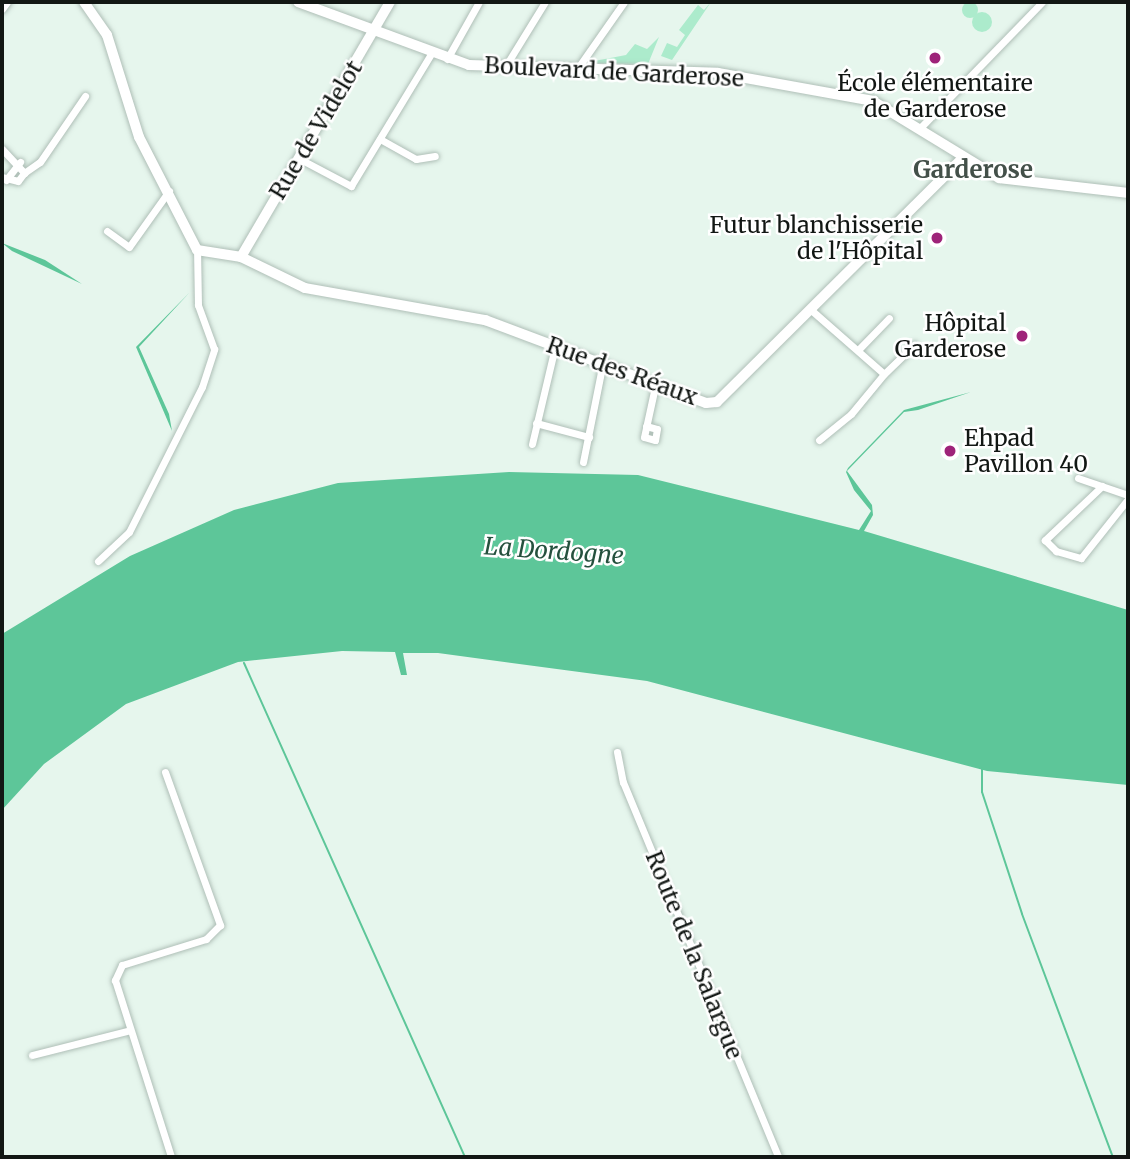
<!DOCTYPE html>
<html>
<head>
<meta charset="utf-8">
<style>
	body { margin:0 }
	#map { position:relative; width:1130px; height:1159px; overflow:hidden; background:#e6f6ed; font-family:Merriweather,serif }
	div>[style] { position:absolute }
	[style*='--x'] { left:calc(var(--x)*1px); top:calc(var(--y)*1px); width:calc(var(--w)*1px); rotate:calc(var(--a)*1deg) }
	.green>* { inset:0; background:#acebcc }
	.round { border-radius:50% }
	.water>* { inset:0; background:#5dc699 }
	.stream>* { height:2px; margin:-1px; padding:0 1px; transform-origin:1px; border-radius:1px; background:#5dc699 }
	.roads { filter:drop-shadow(0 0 2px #afbfb7) drop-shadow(0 0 2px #afbfb7) }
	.street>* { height:7px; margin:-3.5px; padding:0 3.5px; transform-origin:3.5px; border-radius:3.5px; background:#fff }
	.secondary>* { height:10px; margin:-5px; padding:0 5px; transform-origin:5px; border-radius:5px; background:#fff }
	.dots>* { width:19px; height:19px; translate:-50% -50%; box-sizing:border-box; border:4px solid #fff; border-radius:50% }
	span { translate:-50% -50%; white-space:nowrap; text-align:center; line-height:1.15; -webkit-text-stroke:5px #fff; paint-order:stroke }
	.street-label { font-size:23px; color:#121714 }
	.poi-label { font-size:23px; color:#121714 }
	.right { translate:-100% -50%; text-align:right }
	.left { translate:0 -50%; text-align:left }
	.neighbourhood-label { font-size:24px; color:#435049; font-weight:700 }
	.water-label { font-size:24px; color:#25513e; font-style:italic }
	.frame { position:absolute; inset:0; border:4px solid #121714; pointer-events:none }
</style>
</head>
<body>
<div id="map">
	<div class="green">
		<i class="round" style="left:962px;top:2px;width:16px;height:16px"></i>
		<i style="clip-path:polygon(711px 2px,672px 60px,661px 56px,667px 43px,677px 47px,685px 35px,679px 30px,698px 5px,704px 10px)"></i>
		<i class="round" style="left:972px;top:12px;width:20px;height:20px"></i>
		<i style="clip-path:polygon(659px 37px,648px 64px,584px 63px,626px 55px,635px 44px,647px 49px)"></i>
	</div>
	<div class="water">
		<i style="clip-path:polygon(2px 243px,45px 260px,82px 284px,12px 251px)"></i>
		<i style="clip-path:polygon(190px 292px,139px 347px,169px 414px,172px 431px,136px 347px)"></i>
		<i style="clip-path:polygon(971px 392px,918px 410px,904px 412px,847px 471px,872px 505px,873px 515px,864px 531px,1128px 610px,1128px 785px,987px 771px,647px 681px,438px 653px,403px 653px,407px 675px,401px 675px,395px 652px,342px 651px,238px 662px,126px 704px,44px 764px,2px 810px,2px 634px,130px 556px,234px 510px,338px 483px,509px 472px,638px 475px,859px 530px,871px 511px,854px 490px,846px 472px,848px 468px,904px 410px)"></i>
	</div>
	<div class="stream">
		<i style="--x:244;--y:663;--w:541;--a:65.9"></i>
		<i style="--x:982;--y:768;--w:24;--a:90"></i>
		<i style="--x:982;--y:792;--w:128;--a:71.8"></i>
		<i style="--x:1022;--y:914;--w:259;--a:69.5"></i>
	</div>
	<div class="roads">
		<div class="street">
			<i style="--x:2;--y:9;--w:9;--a:-54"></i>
			<i style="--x:447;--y:59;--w:65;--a:-60.7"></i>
			<i style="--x:505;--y:67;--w:76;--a:-58.4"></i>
			<i style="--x:575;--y:72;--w:85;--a:-55"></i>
			<i style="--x:920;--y:128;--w:175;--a:-45.9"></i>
			<i style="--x:380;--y:139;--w:41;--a:29.1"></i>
			<i style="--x:416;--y:159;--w:19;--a:-9"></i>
			<i style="--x:2;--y:149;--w:33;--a:47"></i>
			<i style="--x:24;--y:173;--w:10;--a:127"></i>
			<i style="--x:18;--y:181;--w:16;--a:-166"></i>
			<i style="--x:300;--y:159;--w:58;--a:27.9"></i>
			<i style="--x:351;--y:186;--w:154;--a:-58.8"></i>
			<i style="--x:24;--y:173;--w:19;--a:-35"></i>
			<i style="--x:40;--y:162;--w:80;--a:-55.7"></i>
			<i style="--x:6;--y:180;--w:23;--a:-52"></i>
			<i style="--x:107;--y:231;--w:27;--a:36"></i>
			<i style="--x:129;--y:247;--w:69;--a:-54.5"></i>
			<i style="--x:810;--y:309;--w:98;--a:41.3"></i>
			<i style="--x:884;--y:374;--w:42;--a:-44"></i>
			<i style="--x:859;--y:349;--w:43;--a:-45.9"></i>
			<i style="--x:536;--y:423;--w:55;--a:14.8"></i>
			<i style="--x:646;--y:426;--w:11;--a:15"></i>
			<i style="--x:657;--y:429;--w:11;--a:100"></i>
			<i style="--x:655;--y:440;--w:11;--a:-165"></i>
			<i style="--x:644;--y:437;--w:56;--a:-77.7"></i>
			<i style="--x:819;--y:440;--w:41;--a:-39.1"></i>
			<i style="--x:851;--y:414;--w:52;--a:-50.5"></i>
			<i style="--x:532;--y:444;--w:100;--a:-76.7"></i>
			<i style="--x:583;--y:462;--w:102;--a:-78.7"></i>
			<i style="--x:1078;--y:478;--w:53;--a:18.8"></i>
			<i style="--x:1102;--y:486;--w:79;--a:136.5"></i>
			<i style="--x:1045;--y:540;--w:16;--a:45"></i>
			<i style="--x:1056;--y:551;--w:26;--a:16"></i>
			<i style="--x:1081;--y:558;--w:75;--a:-51.5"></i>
			<i style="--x:98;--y:561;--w:42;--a:-43.1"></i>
			<i style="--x:129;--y:532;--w:162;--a:-63.3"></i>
			<i style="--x:202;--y:387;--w:40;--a:-72"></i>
			<i style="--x:214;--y:349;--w:47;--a:-110"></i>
			<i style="--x:198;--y:305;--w:55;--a:-91"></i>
			<i style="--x:617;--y:752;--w:31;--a:79"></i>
			<i style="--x:623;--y:782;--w:406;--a:67.5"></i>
			<i style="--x:165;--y:772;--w:163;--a:70.2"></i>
			<i style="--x:220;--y:925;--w:20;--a:135"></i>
			<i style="--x:206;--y:939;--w:88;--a:162.8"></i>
			<i style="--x:122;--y:965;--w:17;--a:115"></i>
			<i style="--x:115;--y:980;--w:186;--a:72.4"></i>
			<i style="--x:32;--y:1055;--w:98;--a:-14.2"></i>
		</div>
		<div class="secondary">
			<i style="--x:84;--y:2;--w:40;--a:55.1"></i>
			<i style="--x:107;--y:35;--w:107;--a:72.6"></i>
			<i style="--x:139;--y:137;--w:127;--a:62.8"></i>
			<i style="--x:197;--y:250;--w:45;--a:9"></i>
			<i style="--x:241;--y:257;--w:71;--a:25.8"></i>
			<i style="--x:305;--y:288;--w:183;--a:10.1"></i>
			<i style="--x:485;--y:320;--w:236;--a:20.6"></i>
			<i style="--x:706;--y:403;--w:11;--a:-5"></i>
			<i style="--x:717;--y:402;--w:344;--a:-44.8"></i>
			<i style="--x:298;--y:2;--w:182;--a:20.2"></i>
			<i style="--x:469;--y:65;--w:249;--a:1.8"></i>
			<i style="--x:718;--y:73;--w:158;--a:10.2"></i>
			<i style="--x:873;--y:101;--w:148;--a:31.4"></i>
			<i style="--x:999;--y:178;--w:130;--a:6.6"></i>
			<i style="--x:241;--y:257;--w:295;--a:-59.7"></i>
		</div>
	</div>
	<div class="dots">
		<i style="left:935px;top:58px;background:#9e2379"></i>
		<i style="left:937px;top:238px;background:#9e2379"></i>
		<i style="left:1022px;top:336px;background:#9e2379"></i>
		<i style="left:950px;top:451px;background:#9e2379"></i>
	</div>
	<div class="street-label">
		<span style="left:614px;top:72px;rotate:3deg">Boulevard de Garderose</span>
		<span style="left:316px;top:130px;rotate:-59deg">Rue de Videlot</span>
		<span style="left:622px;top:371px;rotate:20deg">Rue des Réaux</span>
		<span style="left:694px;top:955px;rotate:68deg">Route de la Salargue</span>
	</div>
	<div class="poi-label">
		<span style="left:935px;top:96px">École élémentaire<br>de Garderose</span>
		<span class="right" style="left:923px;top:238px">Futur blanchisserie<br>de l'Hôpital</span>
		<span class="right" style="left:1006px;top:336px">Hôpital<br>Garderose</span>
		<span class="left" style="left:964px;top:451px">Ehpad<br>Pavillon 40</span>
	</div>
	<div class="neighbourhood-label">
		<span style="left:973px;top:170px">Garderose</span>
	</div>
	<div class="water-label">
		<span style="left:554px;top:551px;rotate:4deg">La Dordogne</span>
	</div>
	<div class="frame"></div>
</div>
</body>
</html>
